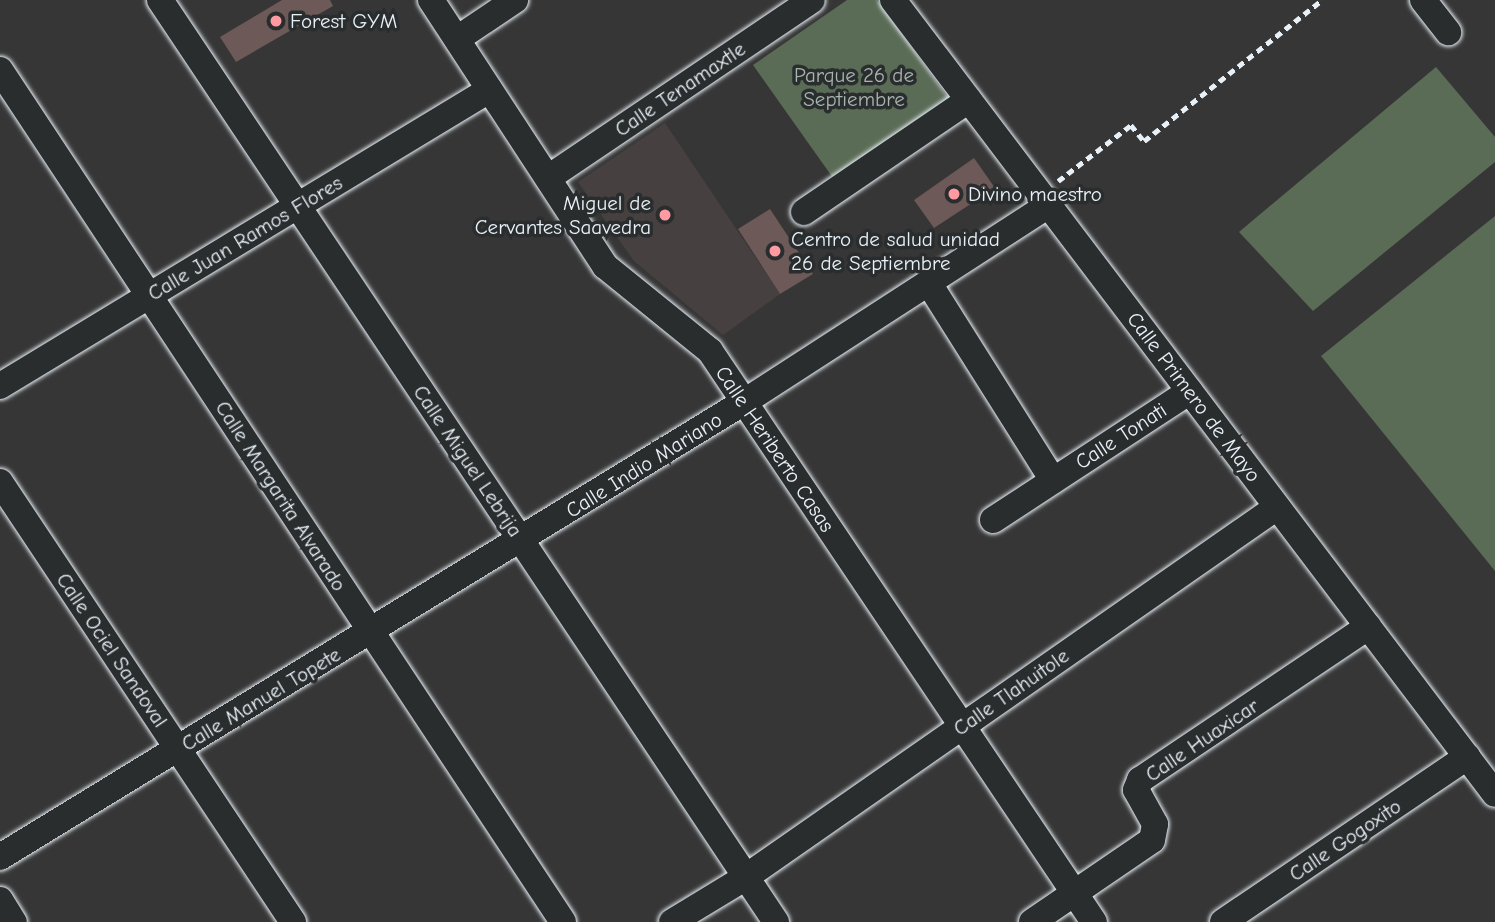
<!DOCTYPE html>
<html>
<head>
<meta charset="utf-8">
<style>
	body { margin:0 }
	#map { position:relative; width:1495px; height:922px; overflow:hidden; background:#373636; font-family:"Comic Neue",sans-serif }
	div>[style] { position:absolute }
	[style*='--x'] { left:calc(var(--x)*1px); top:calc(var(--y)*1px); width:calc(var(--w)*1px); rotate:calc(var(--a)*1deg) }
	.built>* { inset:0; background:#474040 }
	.green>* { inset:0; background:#5b6c56 }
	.building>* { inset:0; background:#6c5958 }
	.path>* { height:4.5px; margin-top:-2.25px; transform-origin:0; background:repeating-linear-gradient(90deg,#e8f1f8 0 7px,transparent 0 12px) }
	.roads { filter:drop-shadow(0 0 2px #e8f1f8) drop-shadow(0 0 2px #e8f1f8) }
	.minor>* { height:26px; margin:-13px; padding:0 13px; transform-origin:13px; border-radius:13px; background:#2a2d2e }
	.dots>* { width:19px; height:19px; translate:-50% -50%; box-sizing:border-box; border:4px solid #2a2d2e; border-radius:50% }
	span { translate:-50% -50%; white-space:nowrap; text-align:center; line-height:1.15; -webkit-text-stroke:7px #2a2d2e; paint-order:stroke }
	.poi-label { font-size:21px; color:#e8f1f8 }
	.left { translate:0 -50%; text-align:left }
	.right { translate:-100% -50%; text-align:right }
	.park-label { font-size:21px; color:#a9b5af }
	.street-label { font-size:21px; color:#e8f1f8 }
</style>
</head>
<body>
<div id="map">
	<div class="built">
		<i style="clip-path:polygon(665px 123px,780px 294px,723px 335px,634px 261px,578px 182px)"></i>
	</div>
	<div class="green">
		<i style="clip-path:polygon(847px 0,877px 0,953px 105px,838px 185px,753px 65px)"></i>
		<i style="clip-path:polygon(1436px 67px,1495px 137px,1495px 162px,1313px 311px,1239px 232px)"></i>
		<i style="clip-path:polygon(1495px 216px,1495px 571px,1321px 356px)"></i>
	</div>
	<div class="building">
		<i style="clip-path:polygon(282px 0,330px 0,333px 6px,236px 62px,220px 37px)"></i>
		<i style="clip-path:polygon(974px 158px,995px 188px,934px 228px,914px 200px)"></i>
		<i style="clip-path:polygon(770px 209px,813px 274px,780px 294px,738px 229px)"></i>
	</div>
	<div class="path">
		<i style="--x:1058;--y:181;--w:92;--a:-37.5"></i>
		<i style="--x:1131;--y:125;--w:21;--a:51"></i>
		<i style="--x:1144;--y:141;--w:227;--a:-38.4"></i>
	</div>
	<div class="roads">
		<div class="minor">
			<i style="--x:160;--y:0;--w:1109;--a:56.25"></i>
			<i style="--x:431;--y:0;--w:318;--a:56.8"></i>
			<i style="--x:605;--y:266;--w:135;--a:39"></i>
			<i style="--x:710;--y:351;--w:688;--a:56.08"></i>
			<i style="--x:893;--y:0;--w:996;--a:52.83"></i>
			<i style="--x:1423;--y:0;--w:41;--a:52"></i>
			<i style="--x:457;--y:39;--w:70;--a:-33.9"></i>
			<i style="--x:0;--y:70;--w:1021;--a:56.54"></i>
			<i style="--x:548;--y:178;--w:318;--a:-34"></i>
			<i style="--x:804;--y:212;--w:199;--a:-34.2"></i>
			<i style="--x:930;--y:285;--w:231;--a:57.8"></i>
			<i style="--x:0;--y:386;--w:572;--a:-31.19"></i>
			<i style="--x:0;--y:482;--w:529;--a:56.34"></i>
			<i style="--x:993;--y:520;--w:235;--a:-33.2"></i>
			<i style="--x:0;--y:857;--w:872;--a:-31.45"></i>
			<i style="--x:744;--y:402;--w:362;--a:-32.9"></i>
			<i style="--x:0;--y:900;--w:26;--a:58"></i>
			<i style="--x:672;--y:922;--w:87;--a:-31.3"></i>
			<i style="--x:746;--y:877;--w:647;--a:-34.87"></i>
			<i style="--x:1032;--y:922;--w:145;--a:-34.3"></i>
			<i style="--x:1152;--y:840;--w:16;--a:-79"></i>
			<i style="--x:1155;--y:824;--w:39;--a:-119"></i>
			<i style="--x:1136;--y:790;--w:11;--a:-68"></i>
			<i style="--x:1140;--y:780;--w:275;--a:-33.9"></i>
			<i style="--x:1223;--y:922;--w:295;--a:-34.1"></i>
		</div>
	</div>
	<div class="dots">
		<i style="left:276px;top:21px;background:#ff9aa2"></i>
		<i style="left:954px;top:194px;background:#ff9aa2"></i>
		<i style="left:665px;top:215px;background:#ff9aa2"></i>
		<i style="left:775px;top:251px;background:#ff9aa2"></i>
	</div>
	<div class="poi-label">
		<span class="left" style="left:290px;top:21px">Forest GYM</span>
		<span class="left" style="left:968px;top:194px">Divino maestro</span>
		<span class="right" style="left:651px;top:215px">Miguel de<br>Cervantes Saavedra</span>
		<span class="left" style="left:791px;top:251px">Centro de salud unidad<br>26 de Septiembre</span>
	</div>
	<div class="park-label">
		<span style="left:854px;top:87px">Parque 26 de<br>Septiembre</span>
	</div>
	<div class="street-label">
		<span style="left:680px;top:89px;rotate:-34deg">Calle Tenamaxtle</span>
		<span style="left:245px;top:238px;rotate:-31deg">Calle Juan Ramos Flores</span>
		<span style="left:1194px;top:397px;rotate:53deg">Calle Primero de Mayo</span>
		<span style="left:1121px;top:436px;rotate:-33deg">Calle Tonati</span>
		<span style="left:775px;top:449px;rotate:56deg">Calle Heriberto Casas</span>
		<span style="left:468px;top:461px;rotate:56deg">Calle Miguel Lebrija</span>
		<span style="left:644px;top:465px;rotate:-32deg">Calle Indio Mariano</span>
		<span style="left:281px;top:496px;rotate:57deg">Calle Margarita Alvarado</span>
		<span style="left:112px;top:650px;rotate:56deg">Calle Ociel Sandoval</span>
		<span style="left:1011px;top:692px;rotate:-35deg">Calle Tlahuitole</span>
		<span style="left:261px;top:699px;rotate:-31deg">Calle Manuel Topete</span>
		<span style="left:1202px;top:740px;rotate:-34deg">Calle Huaxicar</span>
		<span style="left:1345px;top:840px;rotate:-34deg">Calle Gogoxito</span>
	</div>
</div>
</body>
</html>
